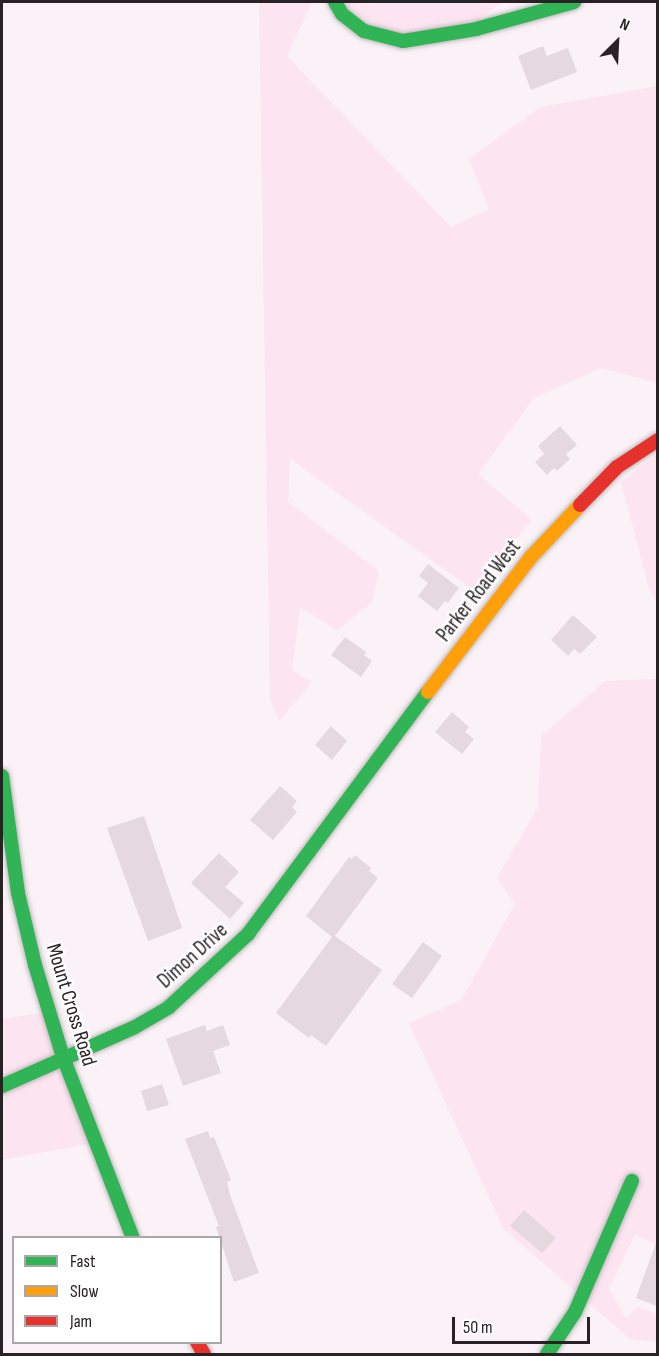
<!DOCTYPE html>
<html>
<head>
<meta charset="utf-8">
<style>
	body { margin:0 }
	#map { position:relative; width:659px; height:1356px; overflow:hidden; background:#faf2f6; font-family:"Sofia Sans Condensed",sans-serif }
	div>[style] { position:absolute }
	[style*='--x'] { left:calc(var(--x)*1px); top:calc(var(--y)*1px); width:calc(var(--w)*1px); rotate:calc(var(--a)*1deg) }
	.green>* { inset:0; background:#fce4f1 }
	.building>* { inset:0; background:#e5d8df }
	.roads { filter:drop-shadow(0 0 2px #bfb8bb) drop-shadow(0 0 2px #bfb8bb) }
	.fast>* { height:14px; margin:-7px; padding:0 7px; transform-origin:7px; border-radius:7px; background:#30b455 }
	.slow>* { height:14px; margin:-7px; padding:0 7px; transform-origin:7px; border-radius:7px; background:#ff9f0a }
	.jam>* { height:14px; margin:-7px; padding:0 7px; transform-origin:7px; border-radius:7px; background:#e5322d }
	span { translate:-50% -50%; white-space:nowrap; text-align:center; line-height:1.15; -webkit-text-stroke:5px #fff; paint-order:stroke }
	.street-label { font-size:21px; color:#282225 }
	.frame { position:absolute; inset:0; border:3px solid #282225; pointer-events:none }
	.legend { position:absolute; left:12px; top:1236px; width:210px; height:108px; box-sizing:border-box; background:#fff; border:2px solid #a9a7a8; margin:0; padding:8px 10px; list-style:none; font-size:18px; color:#282225 }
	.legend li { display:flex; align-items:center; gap:12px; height:30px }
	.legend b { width:30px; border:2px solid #a9a7a8 }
	.north { position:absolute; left:587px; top:12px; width:60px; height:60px; -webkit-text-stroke:4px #fff; paint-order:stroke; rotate:24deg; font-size:16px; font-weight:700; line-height:24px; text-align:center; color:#282225 }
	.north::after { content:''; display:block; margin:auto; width:21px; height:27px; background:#282225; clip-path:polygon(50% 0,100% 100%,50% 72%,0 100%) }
	.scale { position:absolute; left:452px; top:1317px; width:138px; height:27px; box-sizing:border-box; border:3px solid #282225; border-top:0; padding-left:8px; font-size:18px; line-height:21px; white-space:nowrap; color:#282225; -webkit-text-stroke:4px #fff; paint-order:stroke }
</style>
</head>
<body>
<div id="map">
	<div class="green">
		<i style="clip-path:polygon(259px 2px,312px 2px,287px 56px,451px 227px,489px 209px,469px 159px,540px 107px,658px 86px,657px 383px,601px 368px,534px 398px,478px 474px,532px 520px,473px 590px,290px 459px,288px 502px,379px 571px,372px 602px,337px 630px,300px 607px,292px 670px,312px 682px,279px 721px,270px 699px)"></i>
		<i style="clip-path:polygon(339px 2px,502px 2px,479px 20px,409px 36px,384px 30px)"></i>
		<i style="clip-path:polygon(657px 454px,657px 603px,649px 589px,621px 482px)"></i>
		<i style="clip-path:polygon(657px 674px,657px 1245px,635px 1235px,609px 1289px,626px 1318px,638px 1307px,657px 1314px,657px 1342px,630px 1339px,503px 1228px,409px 1023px,461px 1000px,515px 904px,497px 878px,538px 807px,541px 736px,605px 681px,655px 679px)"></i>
		<i style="clip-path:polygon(42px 1013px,88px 1144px,2px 1160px,2px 1019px)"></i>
	</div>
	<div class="building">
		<i style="clip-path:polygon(543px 46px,547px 56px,568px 48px,577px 72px,531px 90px,518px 56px)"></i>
		<i style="clip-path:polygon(560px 426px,577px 445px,566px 454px,570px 459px,557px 471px,554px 468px,547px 475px,535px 462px,544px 454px,538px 446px)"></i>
		<i style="clip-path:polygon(428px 564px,459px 588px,448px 603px,445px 601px,437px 611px,418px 596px,428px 583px,419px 576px)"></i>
		<i style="clip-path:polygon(573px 615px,597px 637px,580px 654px,574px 649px,568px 656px,551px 640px)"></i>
		<i style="clip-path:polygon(345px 637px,366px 652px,364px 655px,372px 661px,361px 677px,331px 655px)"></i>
		<i style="clip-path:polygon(452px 712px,469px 727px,465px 732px,474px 739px,462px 754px,435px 732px)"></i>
		<i style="clip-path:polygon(331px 726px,347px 741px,332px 760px,315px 745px)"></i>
		<i style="clip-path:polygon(280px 786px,297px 801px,292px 807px,297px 812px,273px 840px,250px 820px)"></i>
		<i style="clip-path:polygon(144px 816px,182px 928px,148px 941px,107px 828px)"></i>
		<i style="clip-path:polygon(219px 853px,239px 872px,225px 887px,244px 903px,230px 919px,191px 883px)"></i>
		<i style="clip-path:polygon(355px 855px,371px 868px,369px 871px,378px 878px,335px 936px,382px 970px,326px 1046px,311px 1035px,309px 1038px,276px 1013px,332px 937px,306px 916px,349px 857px,352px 859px)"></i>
		<i style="clip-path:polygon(423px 942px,442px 956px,412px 998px,392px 984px)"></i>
		<i style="clip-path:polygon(205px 1025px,207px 1031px,223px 1025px,230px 1045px,213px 1051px,221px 1073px,183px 1086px,166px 1039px)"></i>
		<i style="clip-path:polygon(162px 1084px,169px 1105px,147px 1111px,141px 1091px)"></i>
		<i style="clip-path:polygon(208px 1131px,210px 1138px,214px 1137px,231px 1180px,227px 1182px,230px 1195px,259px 1273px,234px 1282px,216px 1227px,219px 1226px,185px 1139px)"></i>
		<i style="clip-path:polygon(524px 1210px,556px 1238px,542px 1253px,510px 1226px)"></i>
		<i style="clip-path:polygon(656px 1243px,657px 1243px,657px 1306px,636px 1298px)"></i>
	</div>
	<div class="roads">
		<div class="fast">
			<i style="--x:335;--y:2;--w:14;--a:60"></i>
			<i style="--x:342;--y:14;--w:28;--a:38"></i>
			<i style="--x:364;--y:31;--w:40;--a:14.4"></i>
			<i style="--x:403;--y:41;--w:74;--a:-9.3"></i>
			<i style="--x:476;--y:29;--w:102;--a:-15.4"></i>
			<i style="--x:2;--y:776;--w:118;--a:82.2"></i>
			<i style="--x:18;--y:893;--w:74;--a:76.7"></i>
			<i style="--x:35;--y:965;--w:96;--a:73.1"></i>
			<i style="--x:63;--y:1057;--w:194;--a:68.9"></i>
			<i style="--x:2;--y:1086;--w:145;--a:-23.9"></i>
			<i style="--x:135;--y:1027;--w:39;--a:-30"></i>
			<i style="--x:169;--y:1007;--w:108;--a:-42.7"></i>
			<i style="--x:248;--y:934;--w:302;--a:-53.4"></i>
			<i style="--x:547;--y:1354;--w:50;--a:-56.3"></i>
			<i style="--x:575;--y:1312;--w:143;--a:-66.5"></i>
		</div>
		<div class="slow">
			<i style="--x:428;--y:692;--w:170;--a:-52.7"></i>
			<i style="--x:531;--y:557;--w:71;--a:-46.7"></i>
		</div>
		<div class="jam">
			<i style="--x:580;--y:505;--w:53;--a:-45.8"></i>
			<i style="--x:617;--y:467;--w:49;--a:-33.4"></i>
			<i style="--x:197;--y:1342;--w:14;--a:60"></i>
		</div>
	</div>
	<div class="street-label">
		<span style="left:479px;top:591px;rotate:-52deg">Parker Road West</span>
		<span style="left:193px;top:956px;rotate:-42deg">Dimon Drive</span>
		<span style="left:71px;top:1005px;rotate:73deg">Mount Cross Road</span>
	</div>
	<div class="frame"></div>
	<ul class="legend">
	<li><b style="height:8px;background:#30b455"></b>Fast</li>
	<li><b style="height:8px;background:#ff9f0a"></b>Slow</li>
	<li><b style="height:8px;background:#e5322d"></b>Jam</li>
	</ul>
	<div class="north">N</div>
	<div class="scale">50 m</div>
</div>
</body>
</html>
